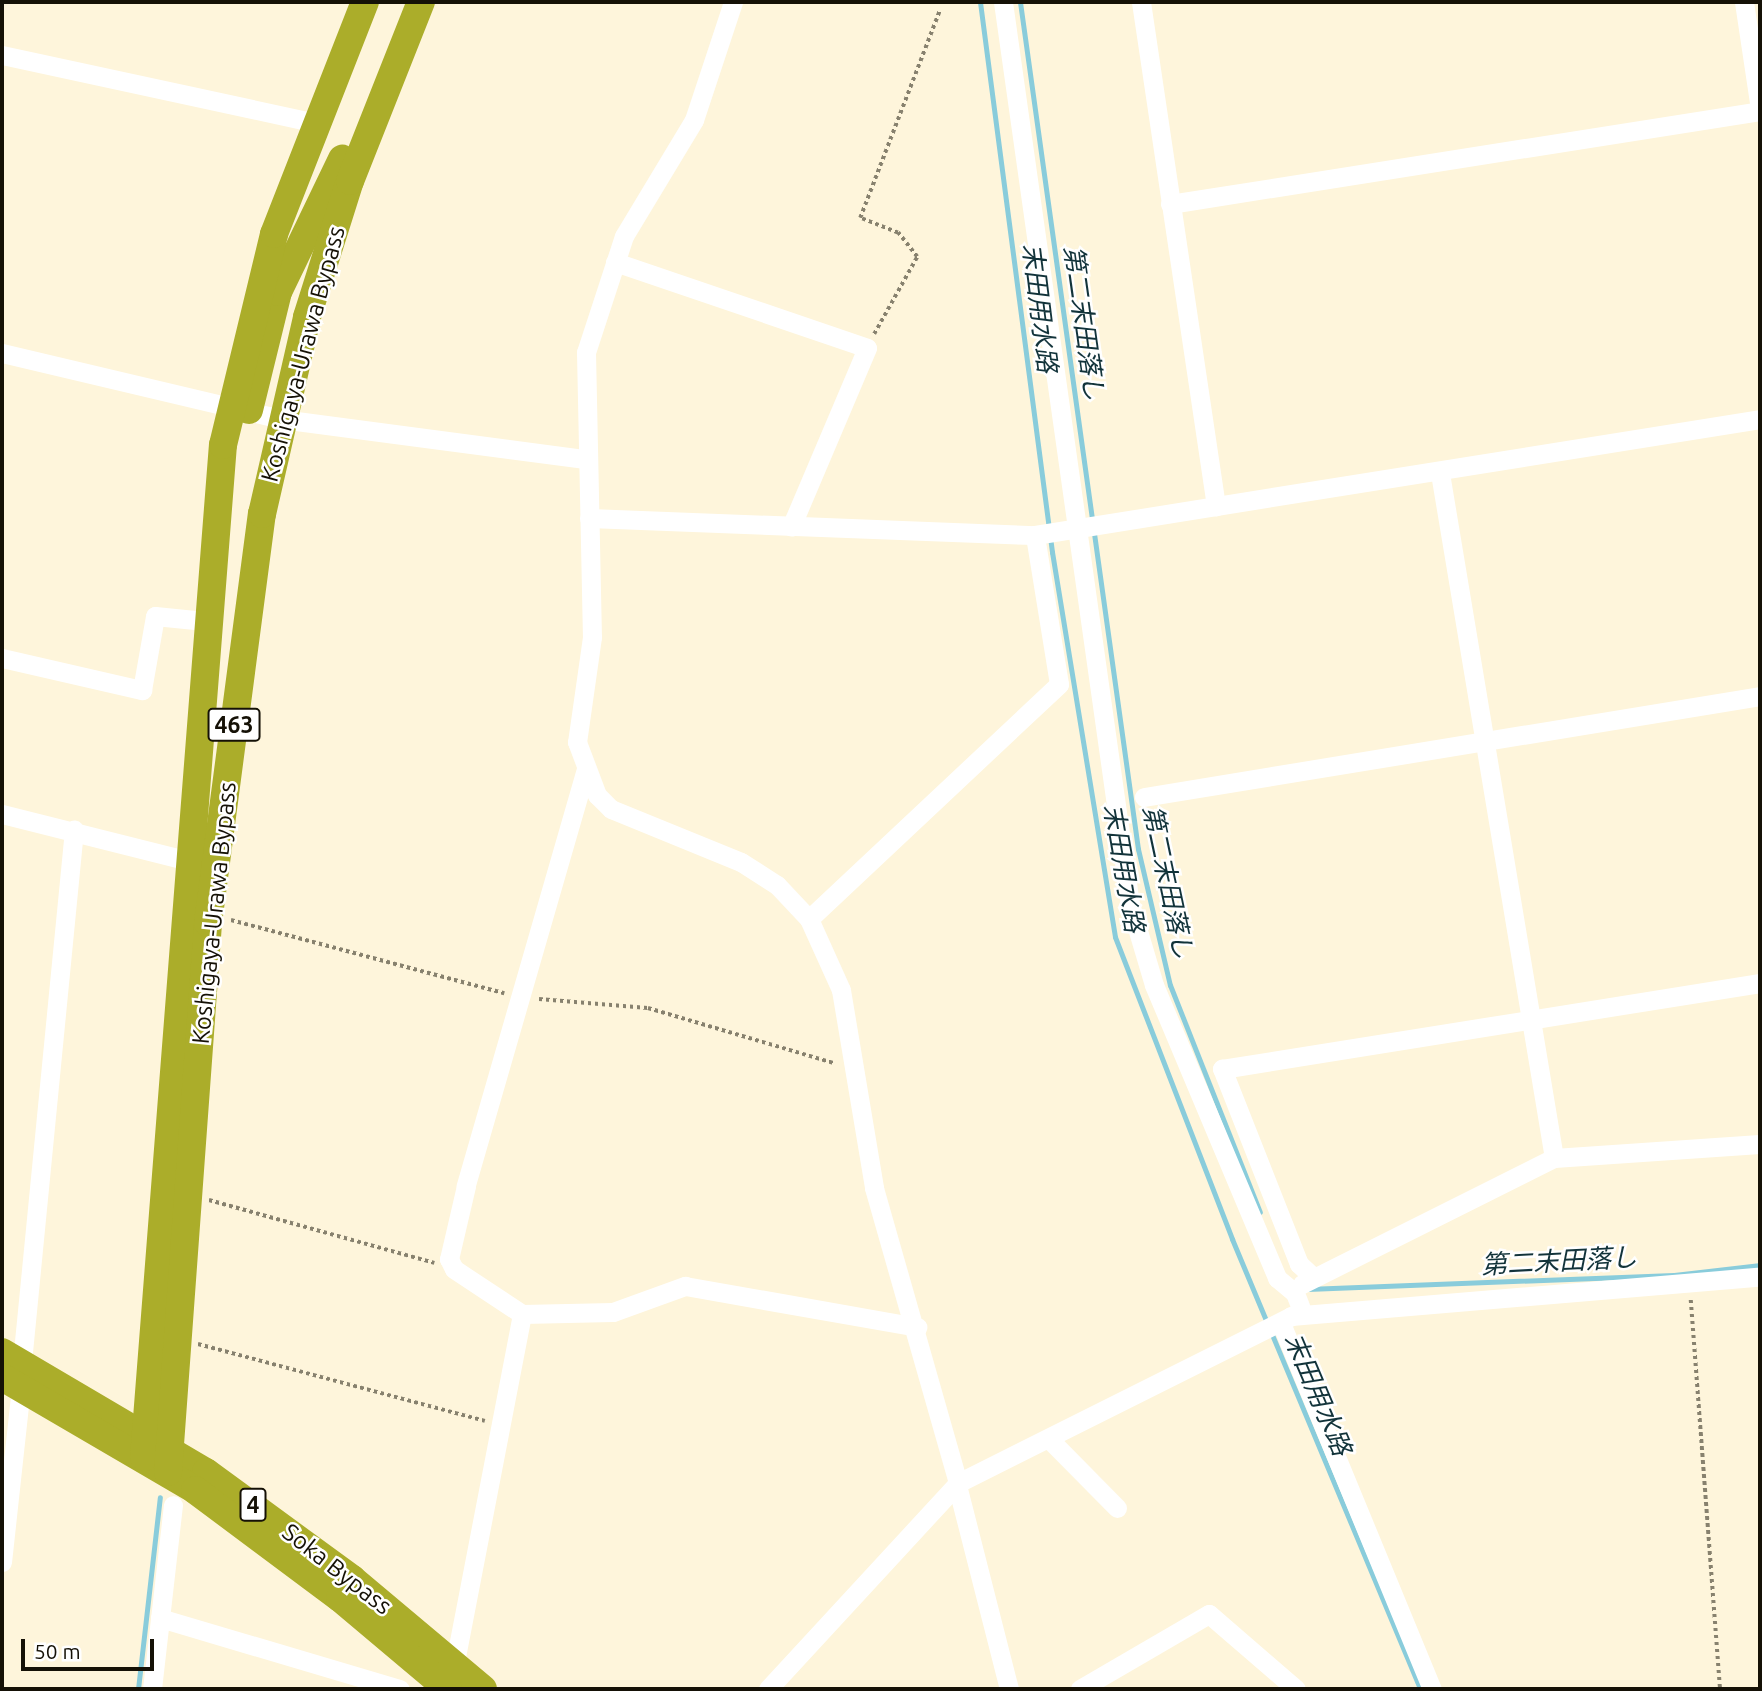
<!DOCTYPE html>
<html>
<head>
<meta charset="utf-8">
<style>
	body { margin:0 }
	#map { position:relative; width:1762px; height:1691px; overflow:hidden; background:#fef5db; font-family:Ubuntu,"Noto Sans JP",sans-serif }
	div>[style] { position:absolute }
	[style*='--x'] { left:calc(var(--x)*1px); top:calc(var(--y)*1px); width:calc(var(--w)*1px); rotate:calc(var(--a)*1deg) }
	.stream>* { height:5px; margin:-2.5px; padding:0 2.5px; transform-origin:2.5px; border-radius:2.5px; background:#89ccdb }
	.path>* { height:3.5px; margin-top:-1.75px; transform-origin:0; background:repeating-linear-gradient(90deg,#87816e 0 3.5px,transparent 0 7px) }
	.minor>* { height:19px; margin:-9.5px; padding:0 9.5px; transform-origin:9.5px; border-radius:9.5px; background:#fff }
	.highway>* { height:28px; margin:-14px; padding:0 14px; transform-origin:14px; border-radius:14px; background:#abad2a }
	span { translate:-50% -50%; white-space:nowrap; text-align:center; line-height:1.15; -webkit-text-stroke:5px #fff; paint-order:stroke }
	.shield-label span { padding:2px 5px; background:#fff; border:2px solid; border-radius:5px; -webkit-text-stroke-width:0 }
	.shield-label { font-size:23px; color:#151106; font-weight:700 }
	.street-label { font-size:24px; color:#151106 }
	.water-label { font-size:26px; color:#12333a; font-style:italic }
	.frame { position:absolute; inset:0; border:4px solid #151106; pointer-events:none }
	.scale { position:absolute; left:21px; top:1639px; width:133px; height:32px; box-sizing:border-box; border:4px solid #151106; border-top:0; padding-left:9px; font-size:21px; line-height:24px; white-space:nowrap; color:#151106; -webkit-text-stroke:5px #fff; paint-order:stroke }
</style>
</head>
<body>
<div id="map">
	<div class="stream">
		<i style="--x:980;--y:2;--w:555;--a:82.54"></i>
		<i style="--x:1052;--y:552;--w:390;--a:80.7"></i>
		<i style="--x:1115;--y:937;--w:324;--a:68.8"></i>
		<i style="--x:1232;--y:1239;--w:488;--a:67.3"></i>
		<i style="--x:1020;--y:2;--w:855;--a:82.07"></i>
		<i style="--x:1138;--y:849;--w:140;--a:76.8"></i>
		<i style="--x:1170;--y:985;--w:244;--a:68.4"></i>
		<i style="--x:1307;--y:1289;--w:367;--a:-2.2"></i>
		<i style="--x:1674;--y:1275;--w:87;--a:-6.6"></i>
		<i style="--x:138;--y:1689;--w:193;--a:-83.5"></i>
	</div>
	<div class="path">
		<i style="--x:874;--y:334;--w:88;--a:-60.8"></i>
		<i style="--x:917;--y:257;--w:31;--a:-128"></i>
		<i style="--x:898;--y:233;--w:41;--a:-158.5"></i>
		<i style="--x:860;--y:218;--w:221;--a:-69"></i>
		<i style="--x:231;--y:920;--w:283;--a:15"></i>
		<i style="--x:539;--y:999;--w:109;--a:4.7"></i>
		<i style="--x:648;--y:1008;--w:194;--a:16.5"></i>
		<i style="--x:209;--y:1200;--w:234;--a:15.6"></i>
		<i style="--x:1691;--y:1300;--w:390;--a:85.7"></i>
		<i style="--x:198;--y:1344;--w:297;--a:15"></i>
	</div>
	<div class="minor">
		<i style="--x:733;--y:2;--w:124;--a:108.3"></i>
		<i style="--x:694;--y:120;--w:135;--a:121.1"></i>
		<i style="--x:624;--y:236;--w:122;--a:108.1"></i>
		<i style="--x:586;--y:352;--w:285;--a:88.8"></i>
		<i style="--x:592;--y:637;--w:106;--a:98.1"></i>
		<i style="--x:577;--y:742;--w:57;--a:69.3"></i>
		<i style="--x:597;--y:795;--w:20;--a:45"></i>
		<i style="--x:611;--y:809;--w:140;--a:22.2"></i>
		<i style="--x:741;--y:862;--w:43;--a:32.6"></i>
		<i style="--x:777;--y:885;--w:47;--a:46.7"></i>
		<i style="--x:809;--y:919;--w:78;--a:65.7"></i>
		<i style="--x:841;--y:990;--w:201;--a:80.5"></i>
		<i style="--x:874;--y:1188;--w:307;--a:74.1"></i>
		<i style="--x:1003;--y:2;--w:911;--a:81.99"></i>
		<i style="--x:1130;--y:904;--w:84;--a:73.5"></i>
		<i style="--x:1154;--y:985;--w:318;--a:67.2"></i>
		<i style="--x:1277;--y:1278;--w:23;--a:40"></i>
		<i style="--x:1295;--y:1293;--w:22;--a:69"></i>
		<i style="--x:1141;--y:2;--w:510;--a:81.54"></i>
		<i style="--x:1744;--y:2;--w:108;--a:81.5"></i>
		<i style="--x:2;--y:55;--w:318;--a:12.2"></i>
		<i style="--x:1170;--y:204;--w:597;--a:-8.96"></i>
		<i style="--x:615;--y:262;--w:266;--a:18.8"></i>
		<i style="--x:867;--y:348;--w:194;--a:113"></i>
		<i style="--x:2;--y:353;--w:287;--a:13.3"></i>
		<i style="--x:281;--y:419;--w:307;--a:7.5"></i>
		<i style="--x:1440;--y:473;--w:694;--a:80.55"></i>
		<i style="--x:589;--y:518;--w:446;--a:2.2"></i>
		<i style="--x:1035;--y:535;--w:734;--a:-9.09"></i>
		<i style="--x:2;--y:658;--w:144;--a:12.9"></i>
		<i style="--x:142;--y:690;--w:75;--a:-80"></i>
		<i style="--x:155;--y:616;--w:50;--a:5.7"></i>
		<i style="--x:586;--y:769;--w:434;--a:106.1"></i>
		<i style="--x:466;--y:1186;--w:75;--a:103.1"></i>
		<i style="--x:449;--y:1259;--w:11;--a:63"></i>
		<i style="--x:454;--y:1269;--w:82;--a:33.5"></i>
		<i style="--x:522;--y:1314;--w:91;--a:-1.3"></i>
		<i style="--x:613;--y:1312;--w:77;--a:-19.9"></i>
		<i style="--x:685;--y:1286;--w:236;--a:10"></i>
		<i style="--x:1144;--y:797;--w:624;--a:-9.31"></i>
		<i style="--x:2;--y:814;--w:193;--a:14.1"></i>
		<i style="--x:809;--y:919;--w:343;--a:-43.2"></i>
		<i style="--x:1059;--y:684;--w:151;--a:-99.2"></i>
		<i style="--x:1312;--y:1276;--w:18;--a:-137"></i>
		<i style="--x:1299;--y:1264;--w:210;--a:-111.5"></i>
		<i style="--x:1222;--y:1069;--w:545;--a:-9.08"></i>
		<i style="--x:1302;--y:1284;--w:282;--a:-26.6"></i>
		<i style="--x:1554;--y:1158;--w:206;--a:-3.9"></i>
		<i style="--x:1281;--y:1323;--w:396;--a:67.6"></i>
		<i style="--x:22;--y:1362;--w:535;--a:-84.42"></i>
		<i style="--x:1051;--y:1441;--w:94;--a:45.4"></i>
		<i style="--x:957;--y:1485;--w:211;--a:75.7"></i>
		<i style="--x:2;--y:1562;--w:177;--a:-83.8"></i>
		<i style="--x:160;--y:1618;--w:250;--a:16.5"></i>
		<i style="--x:455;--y:1662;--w:354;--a:-79.1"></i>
		<i style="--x:152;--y:1689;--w:185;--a:-83.5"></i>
		<i style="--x:768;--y:1689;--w:280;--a:-47.3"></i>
		<i style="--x:958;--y:1483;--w:373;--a:-26.6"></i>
		<i style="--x:1291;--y:1316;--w:471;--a:-4.8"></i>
		<i style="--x:1080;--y:1689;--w:149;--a:-30.2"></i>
		<i style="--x:1209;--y:1614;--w:115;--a:40.8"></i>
	</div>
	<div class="highway">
		<i style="--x:249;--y:410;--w:122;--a:-76.2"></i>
		<i style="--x:278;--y:292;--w:148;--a:-64.3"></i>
		<i style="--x:2;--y:1352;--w:237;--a:30.5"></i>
		<i style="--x:206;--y:1472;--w:181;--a:36.2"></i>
		<i style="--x:352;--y:1579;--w:171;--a:40"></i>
		<i style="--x:2;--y:1377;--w:224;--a:30.3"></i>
		<i style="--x:195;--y:1490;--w:181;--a:36.7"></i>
		<i style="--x:340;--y:1598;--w:141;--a:40.1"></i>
		<i style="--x:144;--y:1457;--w:1015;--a:-85.54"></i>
		<i style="--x:223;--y:445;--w:217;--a:-76.4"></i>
		<i style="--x:274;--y:234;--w:249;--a:-68.6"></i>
		<i style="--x:168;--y:1472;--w:550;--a:-85.83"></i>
		<i style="--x:208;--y:923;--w:413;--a:-82.5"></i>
		<i style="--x:262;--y:514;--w:202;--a:-77.1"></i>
		<i style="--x:307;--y:317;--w:143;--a:-72.5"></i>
		<i style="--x:350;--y:181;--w:193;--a:-68.4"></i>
	</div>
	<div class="shield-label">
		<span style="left:234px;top:725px">463</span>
		<span style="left:253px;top:1505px">4</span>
	</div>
	<div class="street-label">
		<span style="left:303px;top:354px;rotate:-75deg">Koshigaya-Urawa Bypass</span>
		<span style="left:214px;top:913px;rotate:-84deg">Koshigaya-Urawa Bypass</span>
		<span style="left:337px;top:1569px;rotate:38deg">Soka Bypass</span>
	</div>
	<div class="water-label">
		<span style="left:1040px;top:308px;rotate:83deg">末田用水路</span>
		<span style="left:1084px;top:323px;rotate:82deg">第二末田落し</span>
		<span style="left:1124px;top:868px;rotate:80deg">末田用水路</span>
		<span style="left:1168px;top:882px;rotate:78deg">第二末田落し</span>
		<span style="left:1559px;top:1261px;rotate:-3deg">第二末田落し</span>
		<span style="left:1318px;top:1394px;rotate:67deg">末田用水路</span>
	</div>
	<div class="frame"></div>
	<div class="scale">50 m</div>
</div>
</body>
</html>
